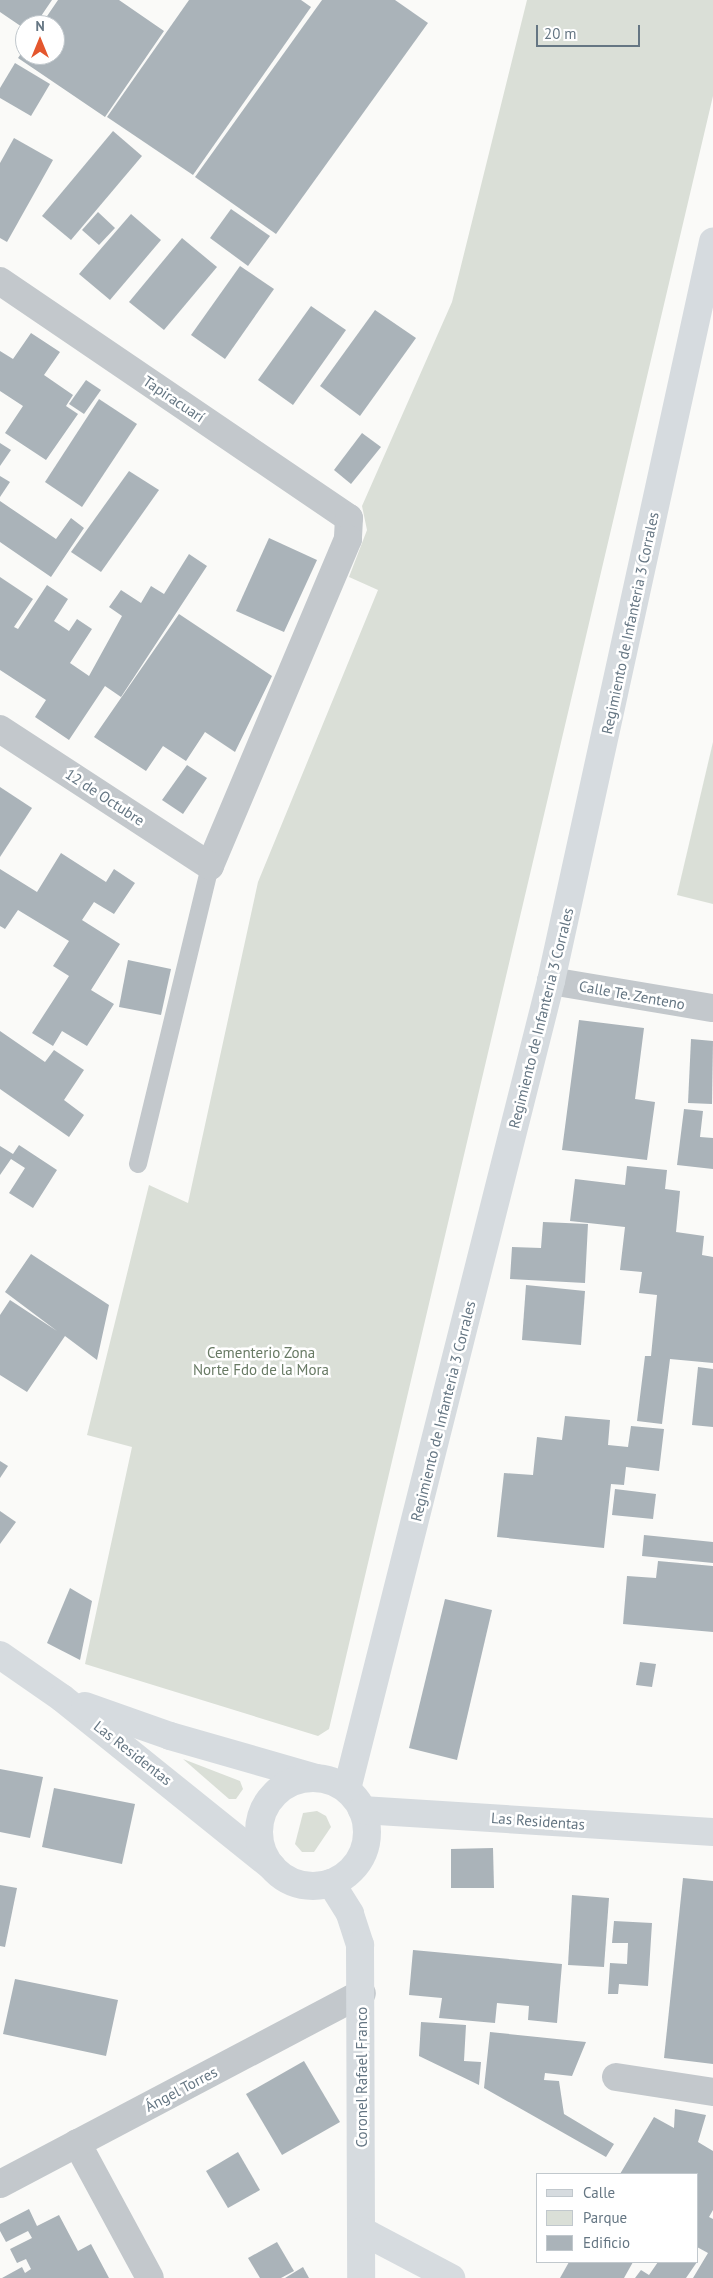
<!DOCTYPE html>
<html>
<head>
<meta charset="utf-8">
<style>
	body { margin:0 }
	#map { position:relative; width:713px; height:2278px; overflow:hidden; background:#fafaf8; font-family:"PT Sans",sans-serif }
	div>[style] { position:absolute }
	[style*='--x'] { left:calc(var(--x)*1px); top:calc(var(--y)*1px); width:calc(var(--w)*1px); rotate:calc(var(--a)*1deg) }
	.green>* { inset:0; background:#dadfd7 }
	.building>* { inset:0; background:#aab3b9 }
	.lane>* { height:18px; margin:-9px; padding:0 9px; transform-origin:9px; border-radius:9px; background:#c3c8cc }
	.street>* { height:28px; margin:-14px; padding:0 14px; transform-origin:14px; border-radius:14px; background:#c3c8cc }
	.secondary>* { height:28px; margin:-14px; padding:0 14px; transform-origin:14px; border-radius:14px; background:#d6dbdf }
	.secondary>.ring { margin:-14px; padding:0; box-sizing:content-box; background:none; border:28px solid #d6dbdf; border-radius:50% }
	span { translate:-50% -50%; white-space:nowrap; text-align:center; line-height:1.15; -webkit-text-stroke:5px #fff; paint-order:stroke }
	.street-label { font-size:15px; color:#657683 }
	.park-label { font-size:15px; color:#687a64 }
	.legend { position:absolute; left:536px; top:2173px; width:162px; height:90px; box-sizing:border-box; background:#fff; border:1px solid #c1c8cd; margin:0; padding:6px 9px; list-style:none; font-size:15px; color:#657683 }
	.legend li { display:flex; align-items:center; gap:10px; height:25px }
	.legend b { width:25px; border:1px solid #c1c8cd }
	.north { position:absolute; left:15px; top:15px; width:50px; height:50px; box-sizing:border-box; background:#fff; border:1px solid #c1c8cd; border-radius:50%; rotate:0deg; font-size:14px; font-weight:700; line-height:20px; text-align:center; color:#657683 }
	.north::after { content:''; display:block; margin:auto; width:18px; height:22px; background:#e4572e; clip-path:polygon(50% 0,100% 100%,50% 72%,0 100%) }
	.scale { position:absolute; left:536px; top:25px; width:104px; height:22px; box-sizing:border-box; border:2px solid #657683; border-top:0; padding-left:6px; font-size:15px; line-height:18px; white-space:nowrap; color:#657683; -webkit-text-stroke:4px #fff; paint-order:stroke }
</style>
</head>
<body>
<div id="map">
	<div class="green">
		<i style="clip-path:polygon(527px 0,713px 0,713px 96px,329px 1729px,318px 1736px,85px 1664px,132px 1447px,87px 1435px,149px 1185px,188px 1203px,258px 882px,378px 590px,349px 577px,367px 530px,362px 506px,452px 302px)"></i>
		<i style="clip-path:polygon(713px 742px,713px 904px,677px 895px)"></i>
		<i style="clip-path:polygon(183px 1759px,240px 1781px,243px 1789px,236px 1799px,229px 1799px)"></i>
		<i style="clip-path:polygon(317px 1811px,326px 1816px,331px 1827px,314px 1852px,302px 1852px,295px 1844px,303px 1813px)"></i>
	</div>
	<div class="building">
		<i style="clip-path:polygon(0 0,52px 0,35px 25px,25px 25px,25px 29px,0 12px)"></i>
		<i style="clip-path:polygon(58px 0,119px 0,164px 31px,105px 117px,18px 58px,25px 48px,25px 55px,55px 55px,55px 25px,41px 25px)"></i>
		<i style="clip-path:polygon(189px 0,301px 0,311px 7px,193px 175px,107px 117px)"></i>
		<i style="clip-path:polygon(322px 0,395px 0,428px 23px,276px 234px,195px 177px)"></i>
		<i style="clip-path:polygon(15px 63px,50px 84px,31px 116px,0 98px,0 88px)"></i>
		<i style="clip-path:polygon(113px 131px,142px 156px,71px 240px,42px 216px)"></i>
		<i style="clip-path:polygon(14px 138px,53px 160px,7px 242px,0 238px,0 163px)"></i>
		<i style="clip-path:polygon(231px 209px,270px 236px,248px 266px,210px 238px)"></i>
		<i style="clip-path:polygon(98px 212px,115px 228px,99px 245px,82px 230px)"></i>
		<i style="clip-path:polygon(131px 214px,161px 240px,110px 300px,79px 274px)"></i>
		<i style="clip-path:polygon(182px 238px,217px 267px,164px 330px,129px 302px)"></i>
		<i style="clip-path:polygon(240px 266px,274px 289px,225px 359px,191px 335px)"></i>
		<i style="clip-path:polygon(311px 306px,346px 330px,293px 405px,258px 380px)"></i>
		<i style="clip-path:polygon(375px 310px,416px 338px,360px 416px,320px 386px)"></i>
		<i style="clip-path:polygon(31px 333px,60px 352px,44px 375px,73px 395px,66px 406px,78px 414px,46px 460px,5px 433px,23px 406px,0 391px,0 351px,13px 359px)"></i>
		<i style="clip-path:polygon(86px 380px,101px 390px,84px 414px,69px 404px)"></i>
		<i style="clip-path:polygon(99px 399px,137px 424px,82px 507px,45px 482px)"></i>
		<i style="clip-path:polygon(362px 433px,381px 447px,351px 484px,334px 470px)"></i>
		<i style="clip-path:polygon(0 443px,11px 450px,0 466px)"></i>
		<i style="clip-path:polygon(129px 471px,159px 490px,101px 572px,71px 552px)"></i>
		<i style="clip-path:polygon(0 476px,10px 482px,0 497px)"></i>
		<i style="clip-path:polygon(0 501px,56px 539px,71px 518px,84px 528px,51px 577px,0 542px)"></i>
		<i style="clip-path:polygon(269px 538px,317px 560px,284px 632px,236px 611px)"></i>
		<i style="clip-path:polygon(189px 554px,207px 566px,121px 697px,105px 686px,69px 740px,35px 717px,46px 700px,0 670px,0 577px,33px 599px,14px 627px,18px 629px,47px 585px,68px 599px,54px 621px,69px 631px,77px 619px,92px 629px,70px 663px,89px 676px,122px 616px,109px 607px,121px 590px,141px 603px,151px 586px,164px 594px)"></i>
		<i style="clip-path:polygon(179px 614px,272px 676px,235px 752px,205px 732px,186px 761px,163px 746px,146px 771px,94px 737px)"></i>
		<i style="clip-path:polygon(187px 765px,207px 778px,183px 814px,162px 800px)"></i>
		<i style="clip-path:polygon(0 787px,32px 808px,0 857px)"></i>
		<i style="clip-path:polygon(61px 853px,106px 882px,114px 869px,135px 883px,114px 914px,94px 902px,82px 920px,120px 944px,91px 990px,114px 1004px,87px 1046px,62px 1031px,53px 1046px,32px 1033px,69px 976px,53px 966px,69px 941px,18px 910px,5px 929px,0 926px,0 869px,37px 892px)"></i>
		<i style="clip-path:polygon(128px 960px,171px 969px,161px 1015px,119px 1007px)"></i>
		<i style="clip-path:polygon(579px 1020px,644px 1028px,635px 1099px,655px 1102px,647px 1160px,562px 1150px)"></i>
		<i style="clip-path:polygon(0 1031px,45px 1062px,54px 1050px,84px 1070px,64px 1100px,84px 1115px,69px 1137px,0 1089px)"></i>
		<i style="clip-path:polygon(691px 1039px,713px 1041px,712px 1104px,688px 1103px)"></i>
		<i style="clip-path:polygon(684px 1109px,703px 1111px,700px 1137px,713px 1138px,713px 1169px,677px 1165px)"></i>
		<i style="clip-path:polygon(19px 1145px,57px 1170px,33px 1208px,9px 1193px,25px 1168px,11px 1159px,0 1175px,0 1146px,13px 1154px)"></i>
		<i style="clip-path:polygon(627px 1166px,667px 1170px,665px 1189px,680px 1191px,676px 1232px,704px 1236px,702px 1255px,713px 1257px,713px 1363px,670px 1359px,662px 1424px,637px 1421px,645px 1356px,651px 1356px,657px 1295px,639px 1293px,642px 1272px,620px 1270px,625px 1227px,570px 1221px,575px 1179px,625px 1185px)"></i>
		<i style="clip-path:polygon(543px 1222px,588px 1224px,585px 1283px,510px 1279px,512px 1247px,541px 1248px)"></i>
		<i style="clip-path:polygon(31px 1254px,109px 1305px,97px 1360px,65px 1336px,27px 1392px,0 1375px,0 1315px,10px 1300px,57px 1331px,5px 1292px)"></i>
		<i style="clip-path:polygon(526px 1285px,585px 1291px,581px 1345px,522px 1340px)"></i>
		<i style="clip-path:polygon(698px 1367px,713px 1369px,713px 1427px,692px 1425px)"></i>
		<i style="clip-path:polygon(565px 1416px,610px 1420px,608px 1445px,628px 1447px,631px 1426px,664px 1429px,659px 1471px,626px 1467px,624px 1485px,611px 1484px,604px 1548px,497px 1537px,504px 1473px,533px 1475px,537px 1437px,562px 1440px)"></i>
		<i style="clip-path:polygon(0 1461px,8px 1466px,0 1478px)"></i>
		<i style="clip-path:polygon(615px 1489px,656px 1494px,653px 1519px,612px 1515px)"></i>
		<i style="clip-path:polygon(0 1511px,16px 1522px,0 1544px)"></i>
		<i style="clip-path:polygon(644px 1535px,713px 1542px,713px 1563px,642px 1556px)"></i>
		<i style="clip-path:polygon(658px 1561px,713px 1566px,713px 1632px,623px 1624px,627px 1576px,656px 1578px)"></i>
		<i style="clip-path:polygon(70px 1588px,92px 1601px,80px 1660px,47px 1643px)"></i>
		<i style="clip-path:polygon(445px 1599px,492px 1610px,457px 1760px,409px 1748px)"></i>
		<i style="clip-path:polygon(640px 1662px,656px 1664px,652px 1687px,636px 1685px)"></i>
		<i style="clip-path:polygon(0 1769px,43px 1777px,30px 1838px,0 1832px)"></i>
		<i style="clip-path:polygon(54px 1788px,135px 1804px,122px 1864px,42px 1847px)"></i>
		<i style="clip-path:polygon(493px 1848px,494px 1888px,451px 1888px,451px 1849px)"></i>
		<i style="clip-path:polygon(683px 1878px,713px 1881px,713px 2064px,664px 2058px)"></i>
		<i style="clip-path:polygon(0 1885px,17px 1888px,5px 1947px,0 1946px)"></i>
		<i style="clip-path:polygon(572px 1895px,609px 1898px,604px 1967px,568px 1965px)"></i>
		<i style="clip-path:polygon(614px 1921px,652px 1923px,648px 1986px,619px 1984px,618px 1994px,608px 1994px,610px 1963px,627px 1964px,628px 1943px,612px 1943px)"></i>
		<i style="clip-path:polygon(413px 1950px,562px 1964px,557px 2023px,528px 2020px,529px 2006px,497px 2003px,495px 2023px,439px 2018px,442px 1998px,409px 1995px)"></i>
		<i style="clip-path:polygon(15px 1979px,118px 2000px,106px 2056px,3px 2034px)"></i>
		<i style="clip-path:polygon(421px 2022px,466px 2025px,464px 2061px,481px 2062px,479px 2085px,419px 2056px)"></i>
		<i style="clip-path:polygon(490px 2032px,586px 2042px,572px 2076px,545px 2073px,544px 2080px,559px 2081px,564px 2114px,614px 2144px,606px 2157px,484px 2088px)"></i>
		<i style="clip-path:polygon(304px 2061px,340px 2122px,282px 2155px,246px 2094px)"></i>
		<i style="clip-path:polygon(675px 2109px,706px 2115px,698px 2142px,713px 2151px,713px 2210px,709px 2217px,713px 2219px,713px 2278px,693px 2278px,708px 2253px,697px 2247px,697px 2174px,620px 2174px,654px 2117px,674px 2128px)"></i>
		<i style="clip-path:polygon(238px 2152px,260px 2190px,228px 2208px,206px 2171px)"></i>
		<i style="clip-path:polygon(29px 2209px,37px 2226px,59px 2215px,78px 2251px,91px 2244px,109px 2278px,2px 2278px,22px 2267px,25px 2273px,31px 2269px,26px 2259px,17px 2263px,10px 2249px,32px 2238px,28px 2231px,6px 2242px,0 2231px,0 2224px)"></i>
		<i style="clip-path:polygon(277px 2242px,294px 2271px,281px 2278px,260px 2278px,248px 2258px)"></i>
		<i style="clip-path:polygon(569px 2262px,633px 2262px,624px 2278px,560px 2278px)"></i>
		<i style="clip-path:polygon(658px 2262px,697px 2262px,686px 2278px,635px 2278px,641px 2270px,649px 2275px)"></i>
		<i style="clip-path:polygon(303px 2267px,309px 2278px,285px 2278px)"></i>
	</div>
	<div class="lane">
		<i style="--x:138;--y:1164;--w:307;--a:-76.4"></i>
	</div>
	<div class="street">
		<i style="--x:0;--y:281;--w:422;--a:34.2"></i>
		<i style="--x:349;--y:518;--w:21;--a:93"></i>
		<i style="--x:348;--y:539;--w:355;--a:112.9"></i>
		<i style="--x:210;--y:866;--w:251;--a:-146.9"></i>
		<i style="--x:551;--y:981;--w:164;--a:9.5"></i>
		<i style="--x:616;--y:2077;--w:98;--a:8.8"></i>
		<i style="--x:77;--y:2143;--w:153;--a:61.6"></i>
		<i style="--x:0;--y:2184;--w:409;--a:-27.8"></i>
	</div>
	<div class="secondary">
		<i style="--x:0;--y:1655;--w:75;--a:34.7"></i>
		<i style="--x:62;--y:1698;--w:270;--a:38.8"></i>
		<i style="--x:85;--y:1706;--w:90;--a:19.4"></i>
		<i style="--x:170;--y:1736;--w:152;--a:16"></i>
		<i class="ring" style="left:259px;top:1778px;width:80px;height:80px"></i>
		<i style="--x:347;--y:1789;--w:833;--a:-75.83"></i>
		<i style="--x:551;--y:981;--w:757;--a:-77.64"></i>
		<i style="--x:362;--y:1810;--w:352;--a:3.6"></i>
		<i style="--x:331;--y:1883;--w:36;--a:58"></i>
		<i style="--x:350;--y:1914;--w:33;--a:72"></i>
		<i style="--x:360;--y:1945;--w:333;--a:89.8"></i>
		<i style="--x:362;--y:2231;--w:101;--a:27.8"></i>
	</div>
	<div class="street-label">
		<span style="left:174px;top:399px;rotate:34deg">Tapiracuarí</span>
		<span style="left:630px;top:623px;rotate:-78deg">Regimiento de Infanteria 3 Corrales</span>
		<span style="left:105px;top:797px;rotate:33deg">12 de Octubre</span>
		<span style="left:632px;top:995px;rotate:10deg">Calle Te. Zenteno</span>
		<span style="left:541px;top:1018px;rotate:-76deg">Regimiento de Infanteria 3 Corrales</span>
		<span style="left:443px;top:1411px;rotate:-76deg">Regimiento de Infanteria 3 Corrales</span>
		<span style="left:133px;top:1753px;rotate:38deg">Las Residentas</span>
		<span style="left:538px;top:1821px;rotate:4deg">Las Residentas</span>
		<span style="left:362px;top:2077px;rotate:-90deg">Coronel Rafael Franco</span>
		<span style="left:181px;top:2089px;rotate:-28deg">Ángel Torres</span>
	</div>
	<div class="park-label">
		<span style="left:261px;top:1361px">Cementerio Zona<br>Norte Fdo de la Mora</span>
	</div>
	<ul class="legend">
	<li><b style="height:6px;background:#d6dbdf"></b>Calle</li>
	<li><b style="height:14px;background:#dadfd7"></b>Parque</li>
	<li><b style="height:14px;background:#aab3b9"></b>Edificio</li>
	</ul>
	<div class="north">N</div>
	<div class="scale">20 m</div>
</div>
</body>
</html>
